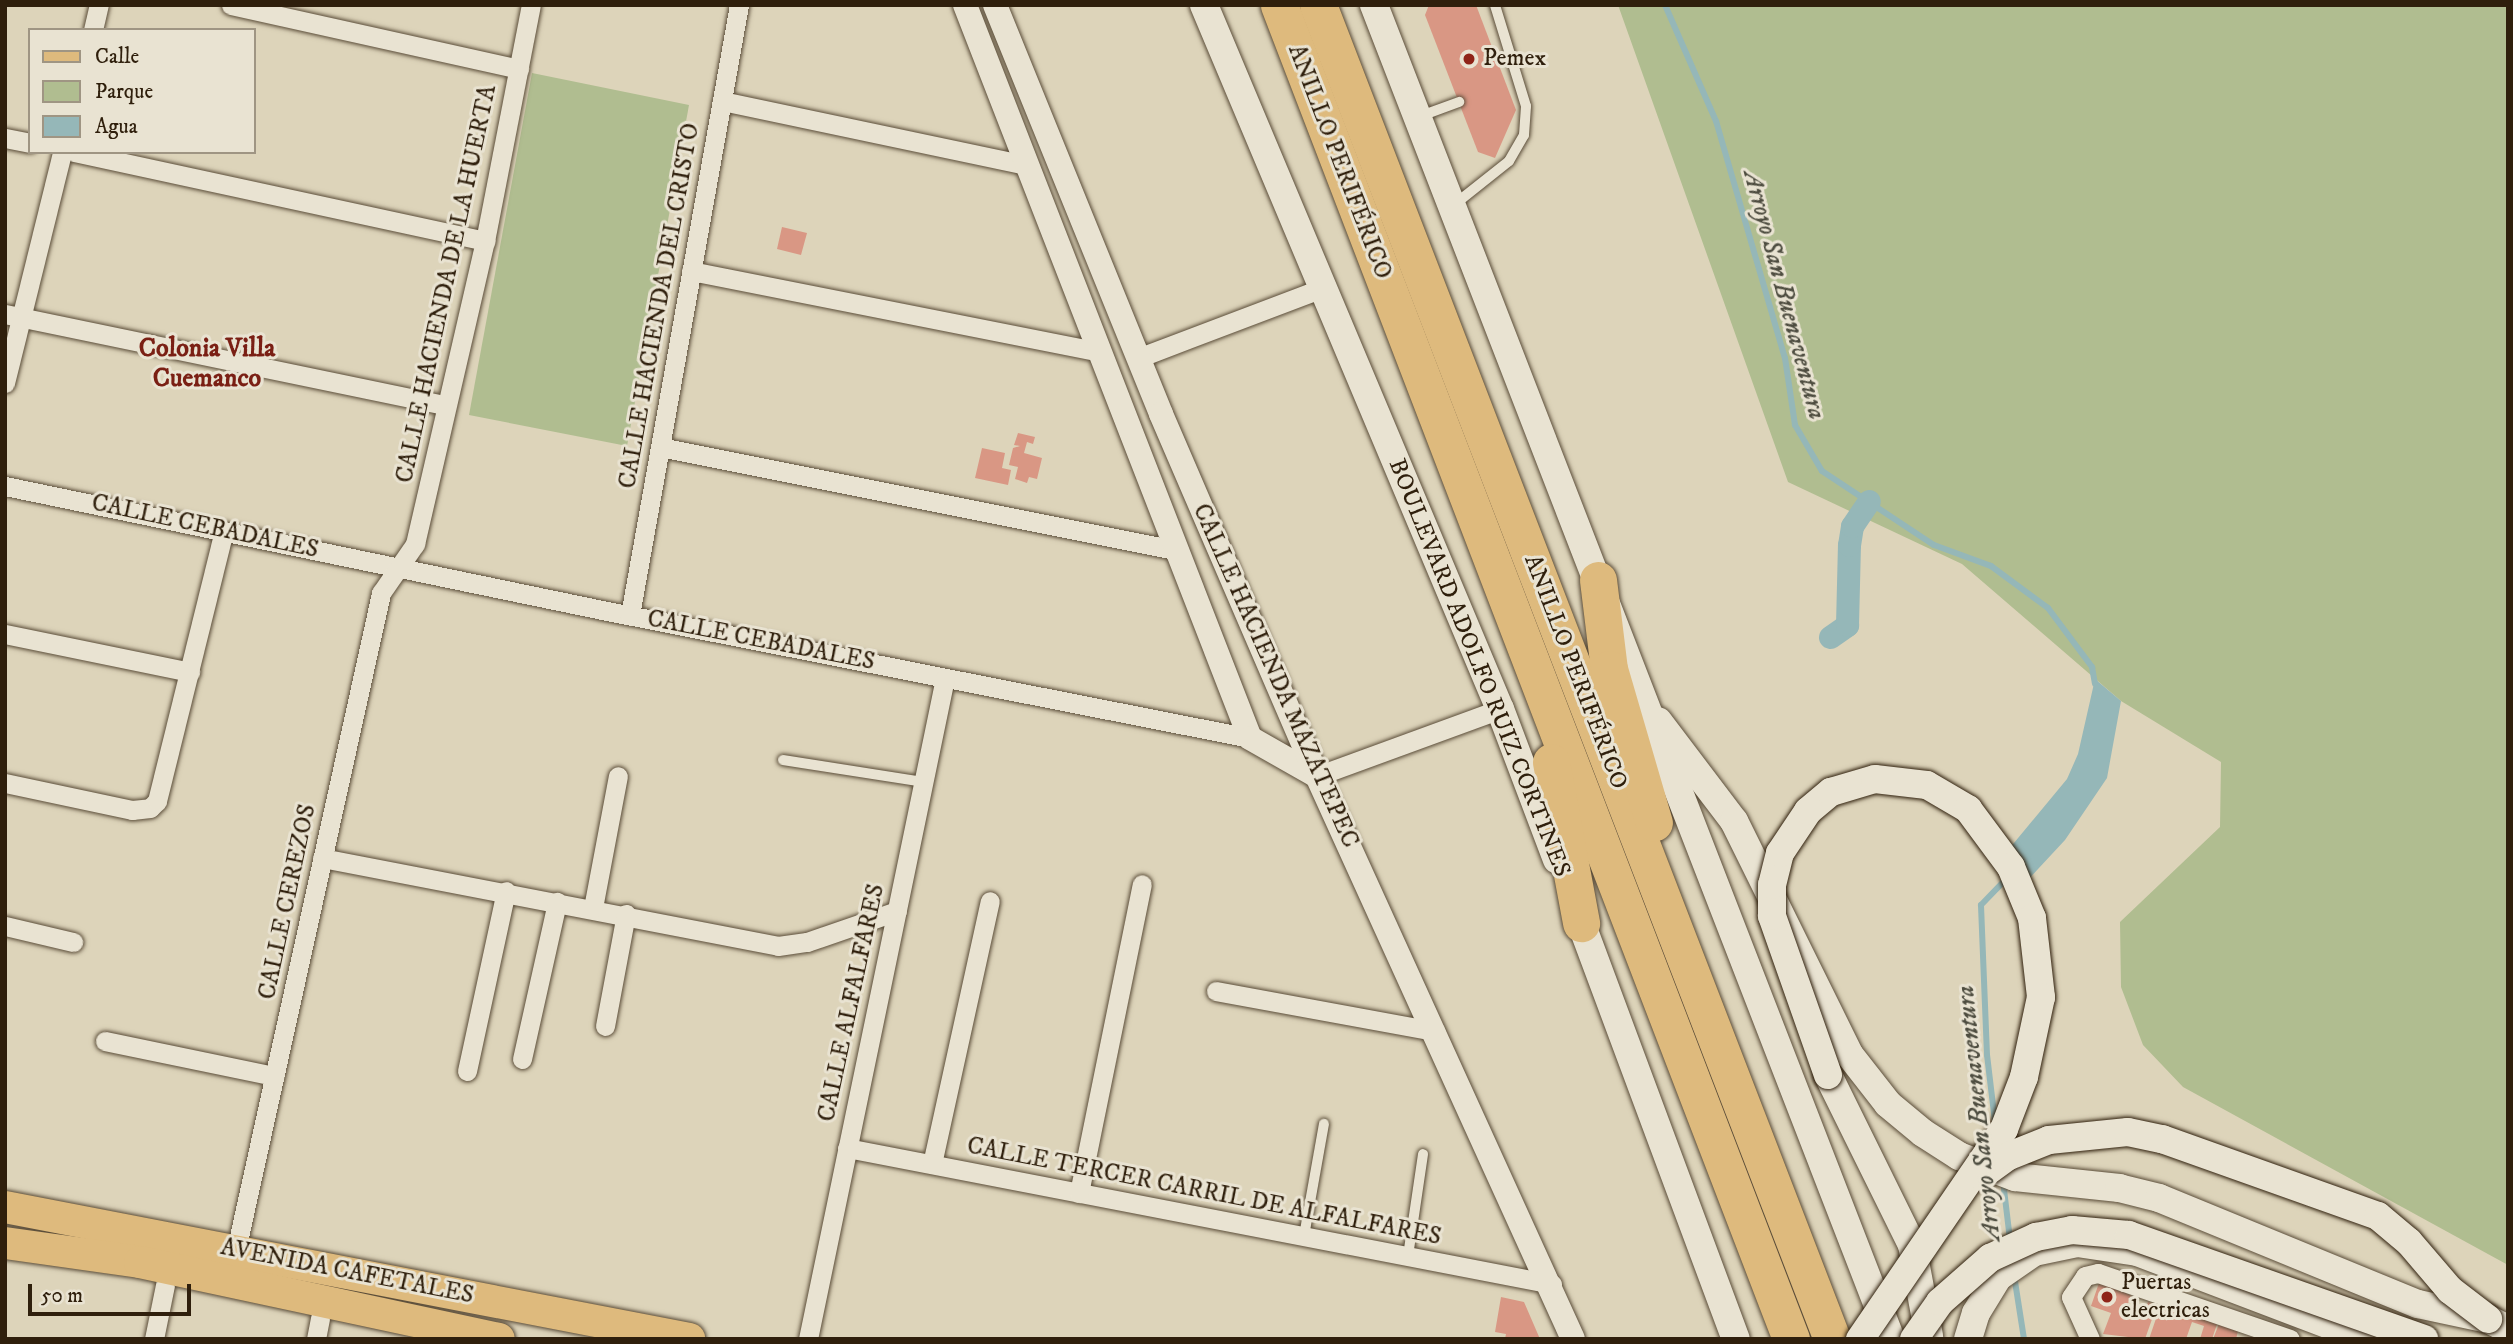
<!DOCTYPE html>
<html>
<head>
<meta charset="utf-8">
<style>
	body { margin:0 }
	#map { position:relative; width:2513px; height:1344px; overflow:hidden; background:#ddd4ba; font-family:"IM FELL DW Pica",serif }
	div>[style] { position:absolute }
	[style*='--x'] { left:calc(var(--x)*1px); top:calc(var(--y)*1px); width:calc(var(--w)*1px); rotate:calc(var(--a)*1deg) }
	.green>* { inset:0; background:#b0bd90 }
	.water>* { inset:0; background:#95b7b8 }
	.stream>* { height:6px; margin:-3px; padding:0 3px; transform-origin:3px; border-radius:3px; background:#95b7b8 }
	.canal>* { height:23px; margin:-11.5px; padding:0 11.5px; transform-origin:11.5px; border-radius:11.5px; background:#95b7b8 }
	.building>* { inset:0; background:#d99784 }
	.roads { filter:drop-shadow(0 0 2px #5a4c38) drop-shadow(0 0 2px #5a4c38) }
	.service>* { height:10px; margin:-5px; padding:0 5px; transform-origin:5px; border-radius:5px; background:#e9e3d2 }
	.minor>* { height:19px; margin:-9.5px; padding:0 9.5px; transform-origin:9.5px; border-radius:9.5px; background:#e9e3d2 }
	.tertiary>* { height:24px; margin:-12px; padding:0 12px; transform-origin:12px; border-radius:12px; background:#e9e3d2 }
	.secondary>* { height:28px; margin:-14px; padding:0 14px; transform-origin:14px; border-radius:14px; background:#e9e3d2 }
	.primary>* { height:32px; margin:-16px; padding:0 16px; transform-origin:16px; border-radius:16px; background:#deba7d }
	.motorway>* { height:37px; margin:-18.5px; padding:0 18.5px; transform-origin:18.5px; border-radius:18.5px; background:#deba7d }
	.bridges { filter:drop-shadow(0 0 2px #2f1f0c) drop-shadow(0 0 2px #2f1f0c) }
	.secondary-bridge>* { height:28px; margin:-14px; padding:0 14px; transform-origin:14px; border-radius:14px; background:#e9e3d2 }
	.dots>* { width:19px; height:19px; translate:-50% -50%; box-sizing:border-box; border:4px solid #e9e3d2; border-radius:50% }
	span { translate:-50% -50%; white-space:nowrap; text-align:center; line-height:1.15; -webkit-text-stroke:6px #e9e3d2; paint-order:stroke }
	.poi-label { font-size:24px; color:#2f1f0c }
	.left { translate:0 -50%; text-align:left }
	.street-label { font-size:24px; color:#2f1f0c }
	.water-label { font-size:26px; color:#4e4d40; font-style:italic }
	.neighbourhood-label { font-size:26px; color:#7a1f14; font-weight:700 }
	.frame { position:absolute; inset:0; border:7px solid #2f1f0c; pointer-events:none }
	.legend { position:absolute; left:28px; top:28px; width:228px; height:126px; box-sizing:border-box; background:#e9e3d2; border:2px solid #9f9583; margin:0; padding:9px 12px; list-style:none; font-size:21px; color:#2f1f0c }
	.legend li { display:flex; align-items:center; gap:14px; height:35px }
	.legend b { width:35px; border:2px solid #9f9583 }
	.scale { position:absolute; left:28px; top:1284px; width:163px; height:32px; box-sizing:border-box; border:4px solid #2f1f0c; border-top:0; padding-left:9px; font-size:21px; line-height:24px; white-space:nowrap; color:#2f1f0c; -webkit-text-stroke:5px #e9e3d2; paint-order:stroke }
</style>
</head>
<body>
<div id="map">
	<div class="green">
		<i style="clip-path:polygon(1618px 5px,2508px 5px,2508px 1265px,2183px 1087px,2143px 1045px,2121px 987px,2120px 922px,2220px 827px,2221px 762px,2121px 701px,1962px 564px,1788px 482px)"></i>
		<i style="clip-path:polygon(532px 73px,689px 105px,627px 446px,469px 415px)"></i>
	</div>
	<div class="water">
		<i style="clip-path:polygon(2095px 679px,2121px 701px,2107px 778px,2065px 840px,2024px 884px,2004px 855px,2067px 779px,2078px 754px)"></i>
	</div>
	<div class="stream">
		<i style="--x:1665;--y:5;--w:127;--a:66.3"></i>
		<i style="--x:1716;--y:121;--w:247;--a:73.8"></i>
		<i style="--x:1785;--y:358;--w:68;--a:81.5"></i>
		<i style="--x:1795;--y:425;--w:53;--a:59.6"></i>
		<i style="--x:1822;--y:471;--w:134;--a:33.5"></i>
		<i style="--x:1934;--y:545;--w:61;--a:20.2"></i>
		<i style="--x:1991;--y:566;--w:71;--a:36.4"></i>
		<i style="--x:2048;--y:608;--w:74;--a:53.3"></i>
		<i style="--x:2092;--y:667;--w:17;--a:80"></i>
		<i style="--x:1995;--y:1122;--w:67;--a:-96.8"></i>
		<i style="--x:1987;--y:1055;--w:150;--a:-92.3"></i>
		<i style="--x:1981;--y:905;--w:37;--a:-46"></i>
		<i style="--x:2003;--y:1181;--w:59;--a:83.2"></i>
		<i style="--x:2014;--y:1275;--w:65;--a:81.1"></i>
	</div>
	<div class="canal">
		<i style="--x:1830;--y:637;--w:21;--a:-35"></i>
		<i style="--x:1847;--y:625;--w:80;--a:-88.6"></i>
		<i style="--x:1849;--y:545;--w:19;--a:-81"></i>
		<i style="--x:1852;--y:526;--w:30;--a:-56"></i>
	</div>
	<div class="building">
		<i style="clip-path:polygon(1429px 5px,1476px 5px,1516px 110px,1495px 158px,1478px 152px,1425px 15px)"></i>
		<i style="clip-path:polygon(782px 227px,807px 233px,801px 255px,777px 249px)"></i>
		<i style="clip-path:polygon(1018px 433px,1035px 437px,1033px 444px,1027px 442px,1024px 453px,1042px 458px,1037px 479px,1029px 477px,1027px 483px,1015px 479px,1018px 467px,1009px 465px,1013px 448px,1020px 446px,1014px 445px)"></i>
		<i style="clip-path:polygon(982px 448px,1005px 453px,1002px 468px,1011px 470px,1008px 485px,975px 478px)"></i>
		<i style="clip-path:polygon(2099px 1283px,2131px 1295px,2126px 1309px,2143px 1315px,2148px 1302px,2157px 1305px,2145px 1339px,2103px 1334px,2111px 1313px,2091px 1306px)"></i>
		<i style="clip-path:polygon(1501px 1297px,1524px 1302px,1540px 1339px,1505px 1339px,1506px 1334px,1495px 1332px)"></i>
		<i style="clip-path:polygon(2161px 1304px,2217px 1324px,2212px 1339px,2200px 1339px,2204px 1326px,2192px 1322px,2186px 1339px,2149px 1339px)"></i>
		<i style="clip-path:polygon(2219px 1324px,2238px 1331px,2236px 1339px,2213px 1339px)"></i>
	</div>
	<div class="roads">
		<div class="service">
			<i style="--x:1418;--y:117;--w:44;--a:-20.1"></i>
			<i style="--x:1455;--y:204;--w:69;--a:-38.5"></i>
			<i style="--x:1509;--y:161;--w:30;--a:-60"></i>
			<i style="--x:1524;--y:135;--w:29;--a:-86"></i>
			<i style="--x:1526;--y:106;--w:106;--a:-107.1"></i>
			<i style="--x:783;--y:760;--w:143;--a:8.9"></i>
			<i style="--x:1304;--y:1236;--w:114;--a:-79.9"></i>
			<i style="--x:1408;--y:1256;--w:103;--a:-81.6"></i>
		</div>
		<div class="minor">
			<i style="--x:231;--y:5;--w:295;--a:12.5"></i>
			<i style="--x:93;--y:30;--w:26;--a:-77"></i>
			<i style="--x:722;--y:101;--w:312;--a:11.9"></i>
			<i style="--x:5;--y:138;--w:25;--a:11"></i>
			<i style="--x:74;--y:152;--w:421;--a:12.2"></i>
			<i style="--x:691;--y:271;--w:416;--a:11.2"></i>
			<i style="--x:5;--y:314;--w:450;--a:11.7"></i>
			<i style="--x:1138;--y:358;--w:197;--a:-20.8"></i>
			<i style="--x:5;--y:383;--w:238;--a:-76.1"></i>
			<i style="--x:660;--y:447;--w:525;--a:11.31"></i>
			<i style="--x:5;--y:486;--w:610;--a:11.73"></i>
			<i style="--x:602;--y:610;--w:661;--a:11.17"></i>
			<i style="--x:630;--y:615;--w:620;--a:-79.87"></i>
			<i style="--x:5;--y:634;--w:189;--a:11.6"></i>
			<i style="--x:1317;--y:776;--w:195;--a:-20.1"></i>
			<i style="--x:5;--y:783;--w:130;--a:12"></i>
			<i style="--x:132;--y:810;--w:18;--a:-6"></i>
			<i style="--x:150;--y:808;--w:10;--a:-45"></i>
			<i style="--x:157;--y:801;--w:278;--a:-76.1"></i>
			<i style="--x:322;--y:858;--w:464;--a:10.9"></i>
			<i style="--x:778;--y:946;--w:29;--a:-8"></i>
			<i style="--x:807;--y:942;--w:95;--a:-19"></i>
			<i style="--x:593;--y:908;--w:134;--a:-79.3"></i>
			<i style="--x:5;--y:926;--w:70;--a:13.2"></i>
			<i style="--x:1216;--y:991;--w:223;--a:10.4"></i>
			<i style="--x:605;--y:1026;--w:114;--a:-79.4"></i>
			<i style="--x:105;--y:1041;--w:173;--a:11.7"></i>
			<i style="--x:522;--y:1059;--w:161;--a:-77.4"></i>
			<i style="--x:467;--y:1071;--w:184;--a:-77.8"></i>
			<i style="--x:847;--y:1148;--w:718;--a:10.92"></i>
			<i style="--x:932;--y:1164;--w:269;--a:-77.6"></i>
			<i style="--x:1079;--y:1193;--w:315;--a:-78.5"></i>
			<i style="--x:236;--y:1250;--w:673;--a:-77.55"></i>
			<i style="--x:381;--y:593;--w:60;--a:-55.2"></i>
			<i style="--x:415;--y:544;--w:311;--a:-77"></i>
			<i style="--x:485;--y:241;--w:240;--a:-79"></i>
			<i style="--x:154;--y:1339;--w:55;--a:-78.5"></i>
			<i style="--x:316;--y:1339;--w:21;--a:-79"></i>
			<i style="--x:808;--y:1339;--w:675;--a:-78.29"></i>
			<i style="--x:2090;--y:1339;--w:46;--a:-114.3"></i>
			<i style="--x:2071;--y:1297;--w:25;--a:-56"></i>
			<i style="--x:2085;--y:1276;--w:13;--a:-13"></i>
			<i style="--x:2098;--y:1273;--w:203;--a:19"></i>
		</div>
		<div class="tertiary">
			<i style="--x:965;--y:5;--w:786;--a:68.75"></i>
			<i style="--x:1250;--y:738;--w:77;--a:29.6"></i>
			<i style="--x:995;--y:5;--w:441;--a:67.9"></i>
			<i style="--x:1161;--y:414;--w:394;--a:66.7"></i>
			<i style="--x:1317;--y:776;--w:618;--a:65.55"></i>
		</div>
		<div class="secondary">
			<i style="--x:1204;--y:5;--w:764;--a:67.2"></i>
			<i style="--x:1500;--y:709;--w:161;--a:69.3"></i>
			<i style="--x:1374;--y:5;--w:1431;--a:68.82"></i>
			<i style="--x:1658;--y:721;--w:126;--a:52.8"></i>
			<i style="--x:1734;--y:821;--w:260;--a:63.7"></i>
			<i style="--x:1849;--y:1054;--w:63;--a:52"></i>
			<i style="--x:1888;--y:1104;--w:45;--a:39.6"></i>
			<i style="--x:1923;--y:1133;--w:43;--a:32.6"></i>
			<i style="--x:1959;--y:1156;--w:60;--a:20.6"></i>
			<i style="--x:2015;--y:1177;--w:105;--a:6"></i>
			<i style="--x:2119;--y:1188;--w:41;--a:14"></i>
			<i style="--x:2159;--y:1198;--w:280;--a:22.3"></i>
			<i style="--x:2418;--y:1304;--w:72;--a:12.1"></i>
			<i style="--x:2488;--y:1319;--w:22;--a:27"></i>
			<i style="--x:1574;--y:904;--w:464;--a:69.6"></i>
			<i style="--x:1828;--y:1075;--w:190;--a:63.7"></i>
			<i style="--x:1912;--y:1245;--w:93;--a:79.4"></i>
			<i style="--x:1968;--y:1339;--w:27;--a:-73"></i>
			<i style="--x:1976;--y:1313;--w:42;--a:-58.6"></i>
			<i style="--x:1998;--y:1277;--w:44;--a:-34.8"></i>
			<i style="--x:2034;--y:1252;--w:44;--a:-11.8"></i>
			<i style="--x:2077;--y:1243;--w:61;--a:8.5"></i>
			<i style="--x:2137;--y:1252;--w:245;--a:20.8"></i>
		</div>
		<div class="primary">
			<i style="--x:5;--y:1207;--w:697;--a:10.92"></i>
			<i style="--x:5;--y:1243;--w:136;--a:8"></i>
			<i style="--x:140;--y:1262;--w:367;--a:12.1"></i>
		</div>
		<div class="motorway">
			<i style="--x:1279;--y:5;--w:1429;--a:69"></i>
			<i style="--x:1318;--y:5;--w:1430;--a:68.93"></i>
			<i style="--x:1598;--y:580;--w:90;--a:83"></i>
			<i style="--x:1609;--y:669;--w:160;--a:73.7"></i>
			<i style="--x:1551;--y:762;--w:164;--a:79.4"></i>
		</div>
	</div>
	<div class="bridges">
		<div class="secondary-bridge">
			<i style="--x:1828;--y:1075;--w:169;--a:-109.4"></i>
			<i style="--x:1772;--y:916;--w:31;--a:-90"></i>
			<i style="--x:1772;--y:885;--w:33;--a:-76"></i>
			<i style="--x:1780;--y:853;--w:50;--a:-56.3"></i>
			<i style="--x:1808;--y:811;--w:30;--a:-40"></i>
			<i style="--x:1831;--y:792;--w:46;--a:-16.5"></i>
			<i style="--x:1875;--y:779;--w:52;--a:6.6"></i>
			<i style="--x:1927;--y:785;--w:48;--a:30.3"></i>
			<i style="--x:1968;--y:809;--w:72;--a:53.4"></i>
			<i style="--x:2011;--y:867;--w:55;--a:67.6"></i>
			<i style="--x:2032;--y:918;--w:80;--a:83.5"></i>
			<i style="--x:2041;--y:997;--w:82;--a:102"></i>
			<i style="--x:2024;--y:1077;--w:56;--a:111"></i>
			<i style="--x:2004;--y:1129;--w:255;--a:124.4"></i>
			<i style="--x:1981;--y:1176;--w:34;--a:-36"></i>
			<i style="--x:2009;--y:1156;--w:43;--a:-21.8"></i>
			<i style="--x:2049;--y:1140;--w:79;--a:-5.8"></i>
			<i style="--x:2128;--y:1132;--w:35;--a:12"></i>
			<i style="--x:2162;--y:1139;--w:229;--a:19.6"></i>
			<i style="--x:2378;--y:1216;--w:40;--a:40"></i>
			<i style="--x:2409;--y:1242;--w:63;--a:49.5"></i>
			<i style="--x:2450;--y:1290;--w:48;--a:37.3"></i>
			<i style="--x:1914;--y:1339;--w:45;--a:-54.9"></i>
			<i style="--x:1940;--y:1302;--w:67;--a:-41.3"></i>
			<i style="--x:1990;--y:1258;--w:51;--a:-24.5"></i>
			<i style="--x:2036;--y:1237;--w:37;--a:-11"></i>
			<i style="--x:2072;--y:1230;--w:57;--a:5"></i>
			<i style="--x:2129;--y:1235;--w:313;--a:19.4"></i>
		</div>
	</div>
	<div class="dots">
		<i style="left:1469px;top:59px;background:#8f2418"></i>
		<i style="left:2107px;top:1297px;background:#8f2418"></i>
	</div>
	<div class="poi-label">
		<span class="left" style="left:1483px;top:59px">Pemex</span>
		<span class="left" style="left:2121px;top:1297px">Puertas<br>electricas</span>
	</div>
	<div class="street-label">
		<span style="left:1339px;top:162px;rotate:69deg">ANILLO PERIFÉRICO</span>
		<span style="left:447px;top:284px;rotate:-78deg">CALLE HACIENDA DE LA HUERTA</span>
		<span style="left:660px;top:306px;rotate:-80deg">CALLE HACIENDA DEL CRISTO</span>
		<span style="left:205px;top:527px;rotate:12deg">CALLE CEBADALES</span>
		<span style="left:761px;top:641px;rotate:11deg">CALLE CEBADALES</span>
		<span style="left:1479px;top:668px;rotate:68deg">BOULEVARD ADOLFO RUIZ CORTINES</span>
		<span style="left:1575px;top:672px;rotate:69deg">ANILLO PERIFÉRICO</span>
		<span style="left:1275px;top:676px;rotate:66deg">CALLE HACIENDA MAZATEPEC</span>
		<span style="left:288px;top:902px;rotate:-78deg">CALLE CEREZOS</span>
		<span style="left:852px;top:1003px;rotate:-78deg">CALLE ALFALFARES</span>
		<span style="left:1204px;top:1192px;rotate:11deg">CALLE TERCER CARRIL DE ALFALFARES</span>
		<span style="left:347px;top:1272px;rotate:11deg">AVENIDA CAFETALES</span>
	</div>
	<div class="water-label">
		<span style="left:1784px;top:295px;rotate:75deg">Arroyo San Buenaventura</span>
		<span style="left:1979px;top:1113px;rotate:-96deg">Arroyo San Buenaventura</span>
	</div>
	<div class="neighbourhood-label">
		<span style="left:207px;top:364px">Colonia Villa<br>Cuemanco</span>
	</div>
	<div class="frame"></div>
	<ul class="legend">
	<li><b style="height:9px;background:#deba7d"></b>Calle</li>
	<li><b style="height:19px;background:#b0bd90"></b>Parque</li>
	<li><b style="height:19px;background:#95b7b8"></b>Agua</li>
	</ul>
	<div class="scale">50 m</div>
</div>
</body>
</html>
